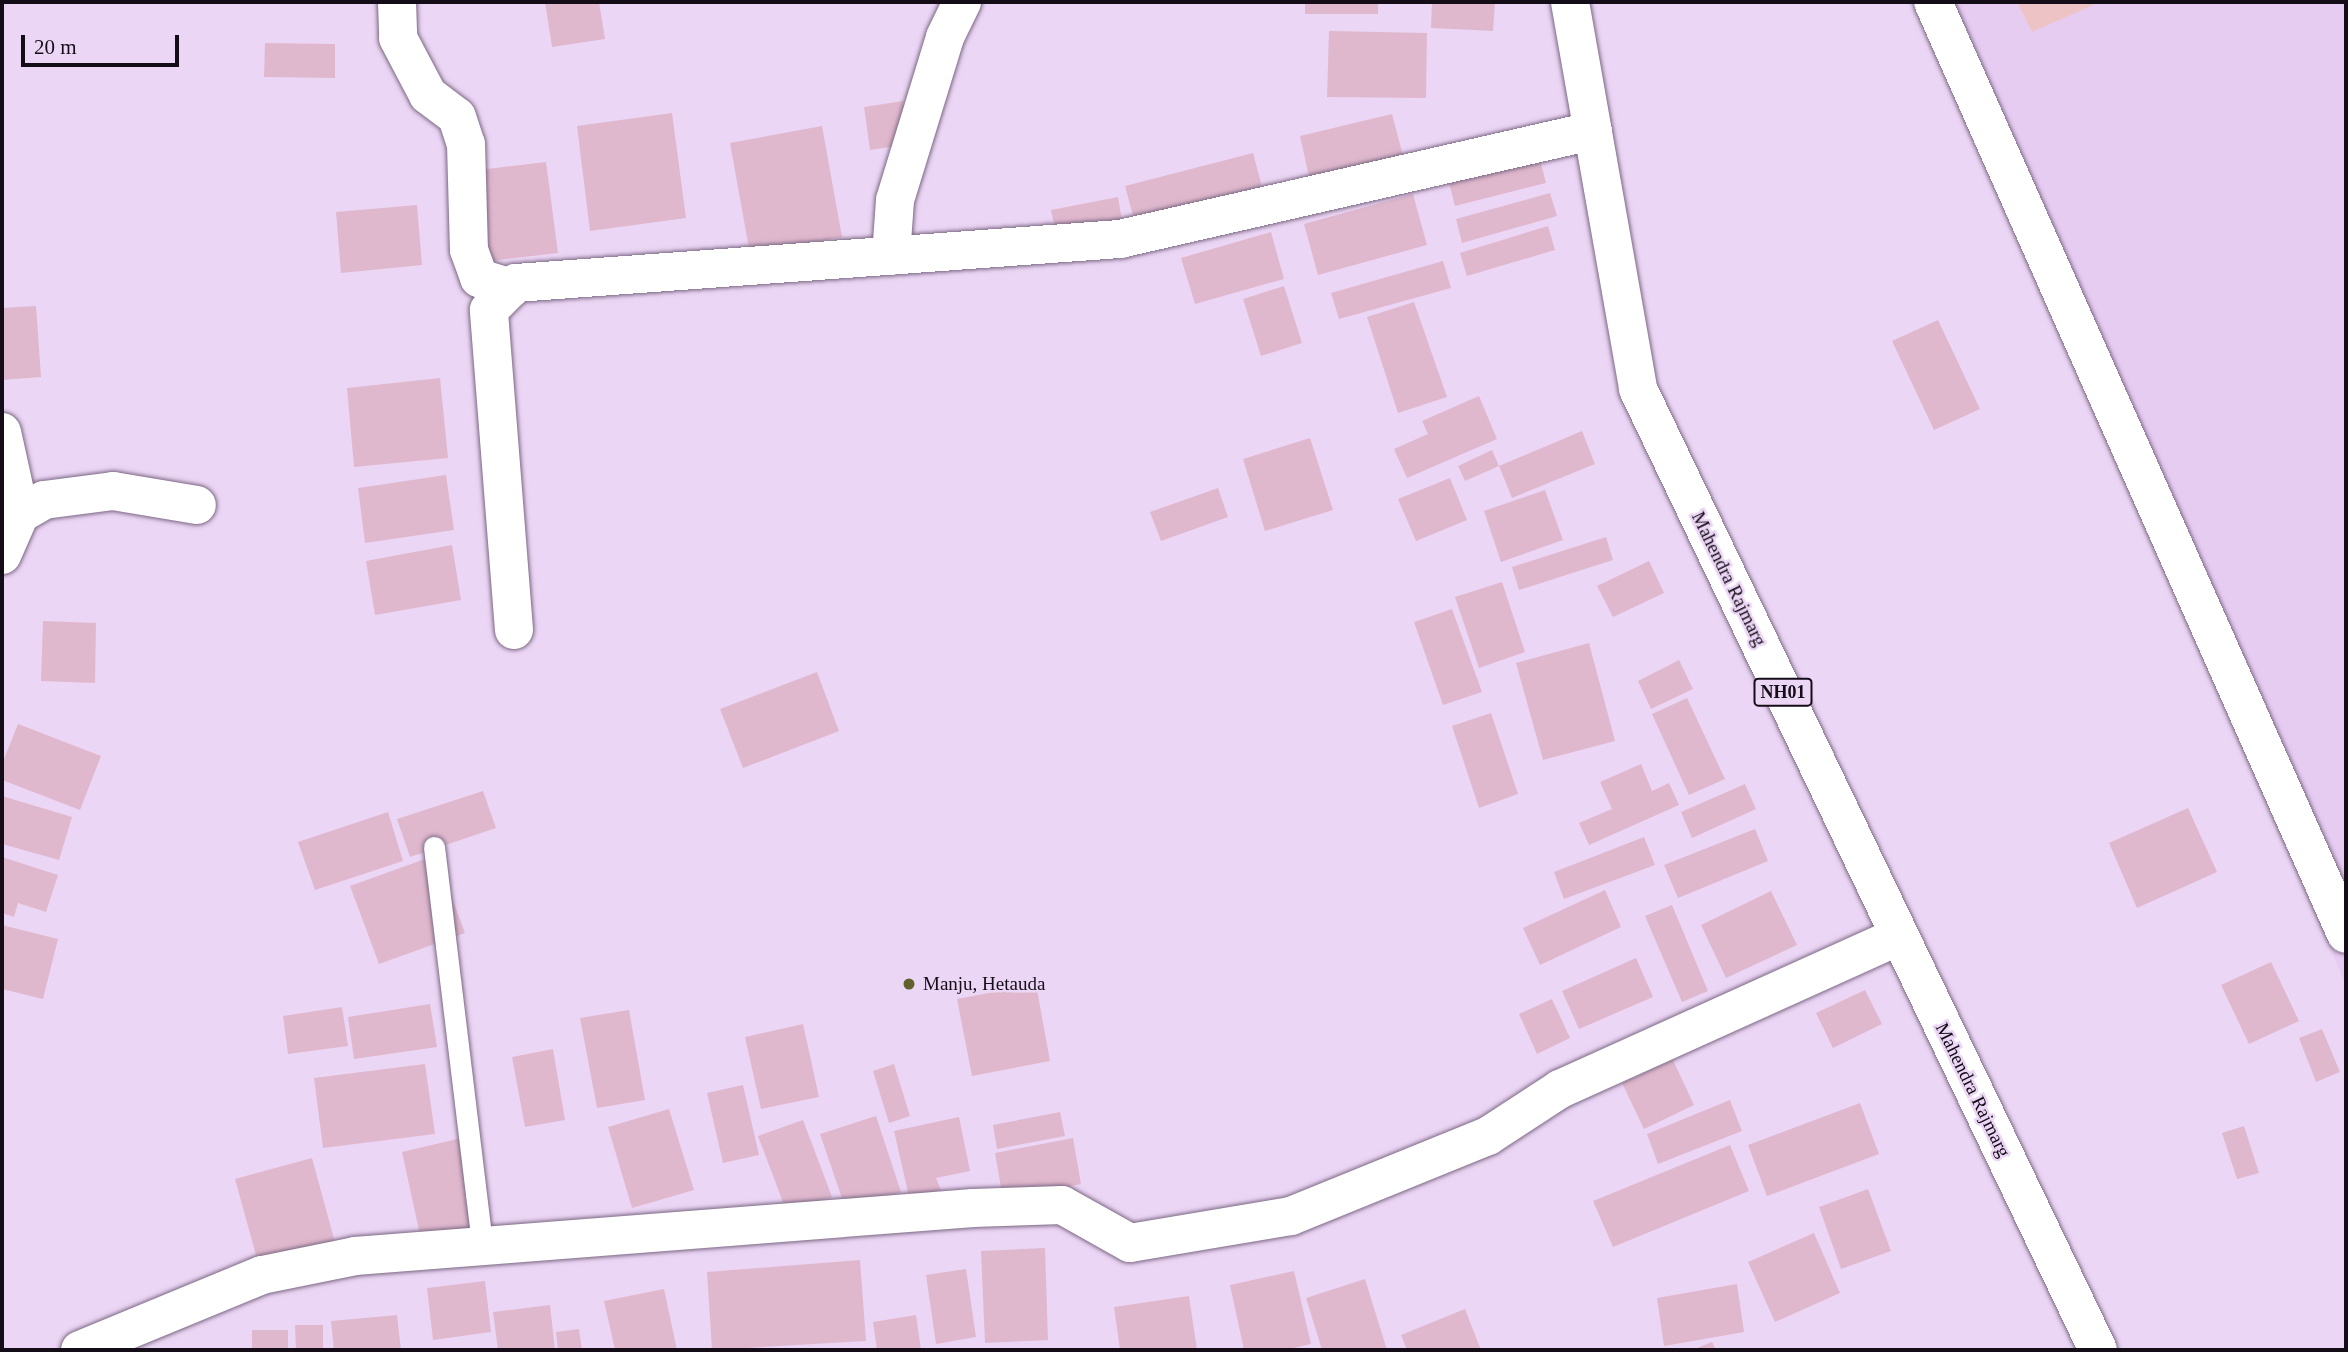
<!DOCTYPE html>
<html>
<head>
<meta charset="utf-8">
<style>
	body { margin:0 }
	#map { position:relative; width:2348px; height:1352px; overflow:hidden; background:#ecd6f5; font-family:Georgia,serif }
	div>[style] { position:absolute }
	[style*='--x'] { left:calc(var(--x)*1px); top:calc(var(--y)*1px); width:calc(var(--w)*1px); rotate:calc(var(--a)*1deg) }
	.built>* { inset:0; background:#e7ccf2 }
	.green>* { inset:0; background:#eec3c5 }
	.building>* { inset:0; background:#e0b8cd }
	.roads { filter:drop-shadow(0 0 2px #7b6884) drop-shadow(0 0 2px #7b6884) }
	.lane>* { height:21px; margin:-10.5px; padding:0 10.5px; transform-origin:10.5px; border-radius:10.5px; background:#fff }
	.street>* { height:38px; margin:-19px; padding:0 19px; transform-origin:19px; border-radius:19px; background:#fff }
	.highway>* { height:38px; margin:-19px; padding:0 19px; transform-origin:19px; border-radius:19px; background:#fff }
	.dots>* { width:19px; height:19px; translate:-50% -50%; box-sizing:border-box; border:4px solid #ecd6f5; border-radius:50% }
	span { translate:-50% -50%; white-space:nowrap; text-align:center; line-height:1.15; -webkit-text-stroke:5px #ecd6f5; paint-order:stroke }
	.shield-label span { padding:2px 5px; background:#ecd6f5; border:2px solid; border-radius:5px; -webkit-text-stroke-width:0 }
	.shield-label { font-size:18px; color:#140d17; font-weight:700 }
	.street-label { font-size:19px; color:#140d17 }
	.poi-label { font-size:19px; color:#140d17 }
	.left { translate:0 -50%; text-align:left }
	.frame { position:absolute; inset:0; border:4px solid #140d17; pointer-events:none }
	.scale { position:absolute; left:21px; top:35px; width:158px; height:32px; box-sizing:border-box; border:4px solid #140d17; border-top:0; padding-left:9px; font-size:21px; line-height:24px; white-space:nowrap; color:#140d17; -webkit-text-stroke:5px #ecd6f5; paint-order:stroke }
</style>
</head>
<body>
<div id="map">
	<div class="built">
		<i style="clip-path:polygon(1917px 2px,2346px 2px,2346px 985px)"></i>
	</div>
	<div class="green">
		<i style="clip-path:polygon(2017px 2px,2100px 2px,2032px 32px)"></i>
	</div>
	<div class="building">
		<i style="clip-path:polygon(545px 2px,599px 2px,605px 39px,552px 47px)"></i>
		<i style="clip-path:polygon(1305px 2px,1378px 2px,1378px 14px,1305px 14px)"></i>
		<i style="clip-path:polygon(1432px 2px,1495px 2px,1493px 31px,1431px 28px)"></i>
		<i style="clip-path:polygon(1329px 31px,1427px 33px,1426px 98px,1327px 97px)"></i>
		<i style="clip-path:polygon(265px 43px,335px 44px,335px 78px,264px 77px)"></i>
		<i style="clip-path:polygon(903px 101px,909px 144px,870px 150px,864px 107px)"></i>
		<i style="clip-path:polygon(672px 113px,686px 218px,590px 231px,577px 126px)"></i>
		<i style="clip-path:polygon(1392px 114px,1406px 167px,1312px 190px,1300px 136px)"></i>
		<i style="clip-path:polygon(822px 126px,842px 237px,750px 254px,730px 143px)"></i>
		<i style="clip-path:polygon(1253px 153px,1264px 194px,1136px 227px,1125px 186px)"></i>
		<i style="clip-path:polygon(1539px 156px,1546px 183px,1455px 206px,1448px 179px)"></i>
		<i style="clip-path:polygon(546px 162px,558px 253px,481px 262px,470px 171px)"></i>
		<i style="clip-path:polygon(1550px 193px,1557px 216px,1462px 243px,1456px 219px)"></i>
		<i style="clip-path:polygon(1413px 194px,1427px 245px,1318px 275px,1304px 224px)"></i>
		<i style="clip-path:polygon(1118px 197px,1123px 226px,1057px 238px,1051px 210px)"></i>
		<i style="clip-path:polygon(417px 205px,422px 265px,341px 273px,336px 212px)"></i>
		<i style="clip-path:polygon(1548px 226px,1555px 250px,1467px 276px,1460px 253px)"></i>
		<i style="clip-path:polygon(1271px 232px,1284px 279px,1195px 304px,1181px 258px)"></i>
		<i style="clip-path:polygon(1443px 261px,1451px 288px,1339px 319px,1331px 293px)"></i>
		<i style="clip-path:polygon(1284px 286px,1302px 343px,1261px 356px,1243px 299px)"></i>
		<i style="clip-path:polygon(1414px 302px,1447px 397px,1398px 413px,1367px 317px)"></i>
		<i style="clip-path:polygon(36px 306px,41px 377px,2px 380px,2px 308px)"></i>
		<i style="clip-path:polygon(1938px 320px,1980px 409px,1934px 430px,1892px 341px)"></i>
		<i style="clip-path:polygon(440px 378px,448px 458px,354px 467px,347px 388px)"></i>
		<i style="clip-path:polygon(1479px 396px,1497px 439px,1407px 478px,1394px 449px,1428px 434px,1422px 421px)"></i>
		<i style="clip-path:polygon(1582px 431px,1595px 464px,1512px 498px,1499px 466px)"></i>
		<i style="clip-path:polygon(1310px 438px,1333px 510px,1265px 531px,1243px 459px)"></i>
		<i style="clip-path:polygon(1492px 450px,1499px 466px,1465px 481px,1458px 466px)"></i>
		<i style="clip-path:polygon(446px 475px,454px 530px,365px 543px,358px 488px)"></i>
		<i style="clip-path:polygon(1450px 478px,1467px 520px,1416px 541px,1398px 499px)"></i>
		<i style="clip-path:polygon(1218px 488px,1228px 517px,1161px 541px,1150px 512px)"></i>
		<i style="clip-path:polygon(1545px 490px,1563px 540px,1501px 562px,1484px 511px)"></i>
		<i style="clip-path:polygon(1606px 537px,1613px 560px,1519px 590px,1512px 567px)"></i>
		<i style="clip-path:polygon(452px 545px,461px 600px,375px 615px,366px 561px)"></i>
		<i style="clip-path:polygon(1649px 561px,1664px 593px,1613px 617px,1597px 586px)"></i>
		<i style="clip-path:polygon(1502px 582px,1525px 652px,1479px 668px,1455px 597px)"></i>
		<i style="clip-path:polygon(1452px 609px,1482px 692px,1443px 705px,1414px 622px)"></i>
		<i style="clip-path:polygon(43px 621px,96px 623px,95px 683px,41px 681px)"></i>
		<i style="clip-path:polygon(1589px 643px,1615px 741px,1543px 760px,1516px 663px)"></i>
		<i style="clip-path:polygon(1679px 660px,1693px 689px,1651px 709px,1638px 681px)"></i>
		<i style="clip-path:polygon(817px 672px,839px 731px,743px 768px,720px 709px)"></i>
		<i style="clip-path:polygon(1687px 698px,1725px 779px,1689px 795px,1652px 714px)"></i>
		<i style="clip-path:polygon(1491px 713px,1518px 794px,1479px 808px,1452px 726px)"></i>
		<i style="clip-path:polygon(18px 724px,101px 756px,80px 810px,2px 780px,2px 764px)"></i>
		<i style="clip-path:polygon(1641px 764px,1652px 791px,1669px 783px,1679px 805px,1589px 845px,1579px 823px,1612px 809px,1600px 782px)"></i>
		<i style="clip-path:polygon(1745px 784px,1756px 809px,1692px 838px,1681px 812px)"></i>
		<i style="clip-path:polygon(483px 791px,496px 828px,410px 857px,397px 819px)"></i>
		<i style="clip-path:polygon(2px 796px,72px 817px,59px 860px,2px 844px)"></i>
		<i style="clip-path:polygon(2188px 808px,2217px 872px,2137px 908px,2109px 843px)"></i>
		<i style="clip-path:polygon(388px 812px,403px 861px,315px 890px,298px 842px)"></i>
		<i style="clip-path:polygon(1755px 829px,1768px 861px,1678px 898px,1664px 865px)"></i>
		<i style="clip-path:polygon(1644px 837px,1655px 865px,1564px 899px,1554px 872px)"></i>
		<i style="clip-path:polygon(436px 855px,465px 933px,379px 964px,350px 886px)"></i>
		<i style="clip-path:polygon(2px 857px,58px 875px,46px 912px,18px 903px,14px 917px,2px 913px)"></i>
		<i style="clip-path:polygon(1605px 890px,1621px 927px,1540px 965px,1523px 928px)"></i>
		<i style="clip-path:polygon(1771px 891px,1797px 945px,1726px 978px,1701px 925px)"></i>
		<i style="clip-path:polygon(1672px 905px,1708px 991px,1682px 1002px,1645px 916px)"></i>
		<i style="clip-path:polygon(2px 925px,58px 939px,43px 999px,2px 989px)"></i>
		<i style="clip-path:polygon(1636px 958px,1653px 997px,1579px 1029px,1562px 991px)"></i>
		<i style="clip-path:polygon(2271px 962px,2299px 1021px,2249px 1044px,2221px 985px)"></i>
		<i style="clip-path:polygon(1036px 984px,1050px 1061px,972px 1076px,957px 999px)"></i>
		<i style="clip-path:polygon(1865px 990px,1882px 1024px,1833px 1048px,1816px 1013px)"></i>
		<i style="clip-path:polygon(1552px 999px,1570px 1038px,1537px 1054px,1519px 1014px)"></i>
		<i style="clip-path:polygon(430px 1004px,437px 1047px,354px 1059px,348px 1017px)"></i>
		<i style="clip-path:polygon(342px 1007px,348px 1046px,288px 1054px,283px 1016px)"></i>
		<i style="clip-path:polygon(629px 1010px,645px 1100px,597px 1108px,580px 1018px)"></i>
		<i style="clip-path:polygon(803px 1024px,819px 1097px,761px 1109px,745px 1037px)"></i>
		<i style="clip-path:polygon(2322px 1029px,2340px 1072px,2316px 1082px,2299px 1038px)"></i>
		<i style="clip-path:polygon(553px 1049px,565px 1120px,525px 1127px,512px 1057px)"></i>
		<i style="clip-path:polygon(1673px 1060px,1694px 1105px,1644px 1129px,1622px 1083px)"></i>
		<i style="clip-path:polygon(425px 1064px,435px 1134px,323px 1148px,314px 1078px)"></i>
		<i style="clip-path:polygon(894px 1064px,910px 1116px,889px 1123px,873px 1071px)"></i>
		<i style="clip-path:polygon(743px 1085px,759px 1155px,723px 1163px,707px 1093px)"></i>
		<i style="clip-path:polygon(1730px 1100px,1742px 1131px,1658px 1164px,1647px 1134px)"></i>
		<i style="clip-path:polygon(1860px 1103px,1879px 1154px,1767px 1196px,1748px 1145px)"></i>
		<i style="clip-path:polygon(669px 1109px,694px 1190px,632px 1208px,608px 1127px)"></i>
		<i style="clip-path:polygon(1060px 1112px,1065px 1136px,997px 1149px,993px 1125px)"></i>
		<i style="clip-path:polygon(876px 1116px,901px 1192px,846px 1210px,820px 1134px)"></i>
		<i style="clip-path:polygon(959px 1117px,970px 1171px,936px 1178px,941px 1190px,909px 1197px,894px 1131px)"></i>
		<i style="clip-path:polygon(803px 1120px,832px 1197px,787px 1213px,758px 1136px)"></i>
		<i style="clip-path:polygon(2244px 1126px,2259px 1173px,2237px 1179px,2222px 1133px)"></i>
		<i style="clip-path:polygon(470px 1136px,492px 1234px,423px 1249px,402px 1152px)"></i>
		<i style="clip-path:polygon(1073px 1138px,1081px 1184px,1003px 1199px,995px 1153px)"></i>
		<i style="clip-path:polygon(1730px 1145px,1749px 1191px,1613px 1247px,1593px 1201px)"></i>
		<i style="clip-path:polygon(312px 1158px,336px 1246px,259px 1266px,235px 1179px)"></i>
		<i style="clip-path:polygon(1868px 1189px,1891px 1251px,1841px 1269px,1819px 1207px)"></i>
		<i style="clip-path:polygon(1814px 1233px,1840px 1293px,1775px 1322px,1748px 1262px)"></i>
		<i style="clip-path:polygon(1045px 1248px,1048px 1340px,985px 1343px,981px 1251px)"></i>
		<i style="clip-path:polygon(860px 1260px,866px 1341px,712px 1350px,707px 1272px)"></i>
		<i style="clip-path:polygon(966px 1269px,976px 1337px,936px 1344px,926px 1275px)"></i>
		<i style="clip-path:polygon(1294px 1271px,1311px 1344px,1285px 1350px,1244px 1350px,1230px 1285px)"></i>
		<i style="clip-path:polygon(1365px 1279px,1387px 1350px,1322px 1350px,1306px 1298px)"></i>
		<i style="clip-path:polygon(485px 1281px,491px 1332px,433px 1340px,427px 1288px)"></i>
		<i style="clip-path:polygon(1737px 1284px,1744px 1332px,1664px 1346px,1657px 1298px)"></i>
		<i style="clip-path:polygon(664px 1289px,677px 1350px,615px 1350px,604px 1301px)"></i>
		<i style="clip-path:polygon(1189px 1296px,1197px 1350px,1120px 1350px,1114px 1307px)"></i>
		<i style="clip-path:polygon(550px 1305px,555px 1350px,498px 1350px,493px 1312px)"></i>
		<i style="clip-path:polygon(1465px 1309px,1481px 1350px,1407px 1350px,1401px 1335px)"></i>
		<i style="clip-path:polygon(397px 1315px,401px 1350px,334px 1350px,331px 1321px)"></i>
		<i style="clip-path:polygon(916px 1315px,921px 1350px,877px 1350px,873px 1322px)"></i>
		<i style="clip-path:polygon(295px 1325px,323px 1325px,323px 1350px,296px 1350px)"></i>
		<i style="clip-path:polygon(579px 1329px,582px 1350px,558px 1350px,556px 1332px)"></i>
		<i style="clip-path:polygon(252px 1330px,288px 1330px,288px 1350px,252px 1350px)"></i>
		<i style="clip-path:polygon(1712px 1342px,1716px 1350px,1692px 1350px)"></i>
	</div>
	<div class="roads">
		<div class="lane">
			<i style="--x:434;--y:847;--w:402;--a:83.1"></i>
		</div>
		<div class="street">
			<i style="--x:397;--y:2;--w:36;--a:88"></i>
			<i style="--x:398;--y:38;--w:64;--a:62.2"></i>
			<i style="--x:428;--y:95;--w:36;--a:37"></i>
			<i style="--x:457;--y:117;--w:28;--a:72"></i>
			<i style="--x:466;--y:144;--w:106;--a:88.4"></i>
			<i style="--x:469;--y:250;--w:30;--a:70"></i>
			<i style="--x:479;--y:278;--w:34;--a:17"></i>
			<i style="--x:1933;--y:2;--w:1019;--a:66.1"></i>
			<i style="--x:891;--y:256;--w:56;--a:-85.9"></i>
			<i style="--x:895;--y:200;--w:170;--a:-72.9"></i>
			<i style="--x:945;--y:37;--w:39;--a:-64"></i>
			<i style="--x:2;--y:432;--w:84;--a:77.6"></i>
			<i style="--x:2;--y:555;--w:45;--a:-66.3"></i>
			<i style="--x:20;--y:514;--w:28;--a:-30"></i>
			<i style="--x:44;--y:500;--w:70;--a:-7.4"></i>
			<i style="--x:113;--y:491;--w:85;--a:9.5"></i>
			<i style="--x:514;--y:630;--w:321;--a:-94.5"></i>
			<i style="--x:489;--y:310;--w:38;--a:-45"></i>
			<i style="--x:516;--y:283;--w:606;--a:-4.17"></i>
			<i style="--x:1120;--y:239;--w:485;--a:-12.9"></i>
			<i style="--x:80;--y:1350;--w:197;--a:-22.4"></i>
			<i style="--x:262;--y:1275;--w:95;--a:-11.5"></i>
			<i style="--x:355;--y:1256;--w:620;--a:-4.44"></i>
			<i style="--x:973;--y:1208;--w:89;--a:-1.9"></i>
			<i style="--x:1062;--y:1205;--w:78;--a:29.2"></i>
			<i style="--x:1130;--y:1243;--w:163;--a:-9.5"></i>
			<i style="--x:1291;--y:1216;--w:213;--a:-22.1"></i>
			<i style="--x:1488;--y:1136;--w:86;--a:-33.1"></i>
			<i style="--x:1560;--y:1089;--w:372;--a:-24.3"></i>
		</div>
		<div class="highway">
			<i style="--x:1570;--y:2;--w:393;--a:80"></i>
			<i style="--x:1638;--y:389;--w:1065;--a:64.42"></i>
		</div>
	</div>
	<div class="dots">
		<i style="left:909px;top:984px;background:#62602d"></i>
	</div>
	<div class="shield-label">
		<span style="left:1783px;top:692px">NH01</span>
	</div>
	<div class="street-label">
		<span style="left:1729px;top:579px;rotate:64deg">Mahendra Rajmarg</span>
		<span style="left:1973px;top:1090px;rotate:64deg">Mahendra Rajmarg</span>
	</div>
	<div class="poi-label">
		<span class="left" style="left:923px;top:984px">Manju, Hetauda</span>
	</div>
	<div class="frame"></div>
	<div class="scale">20 m</div>
</div>
</body>
</html>
